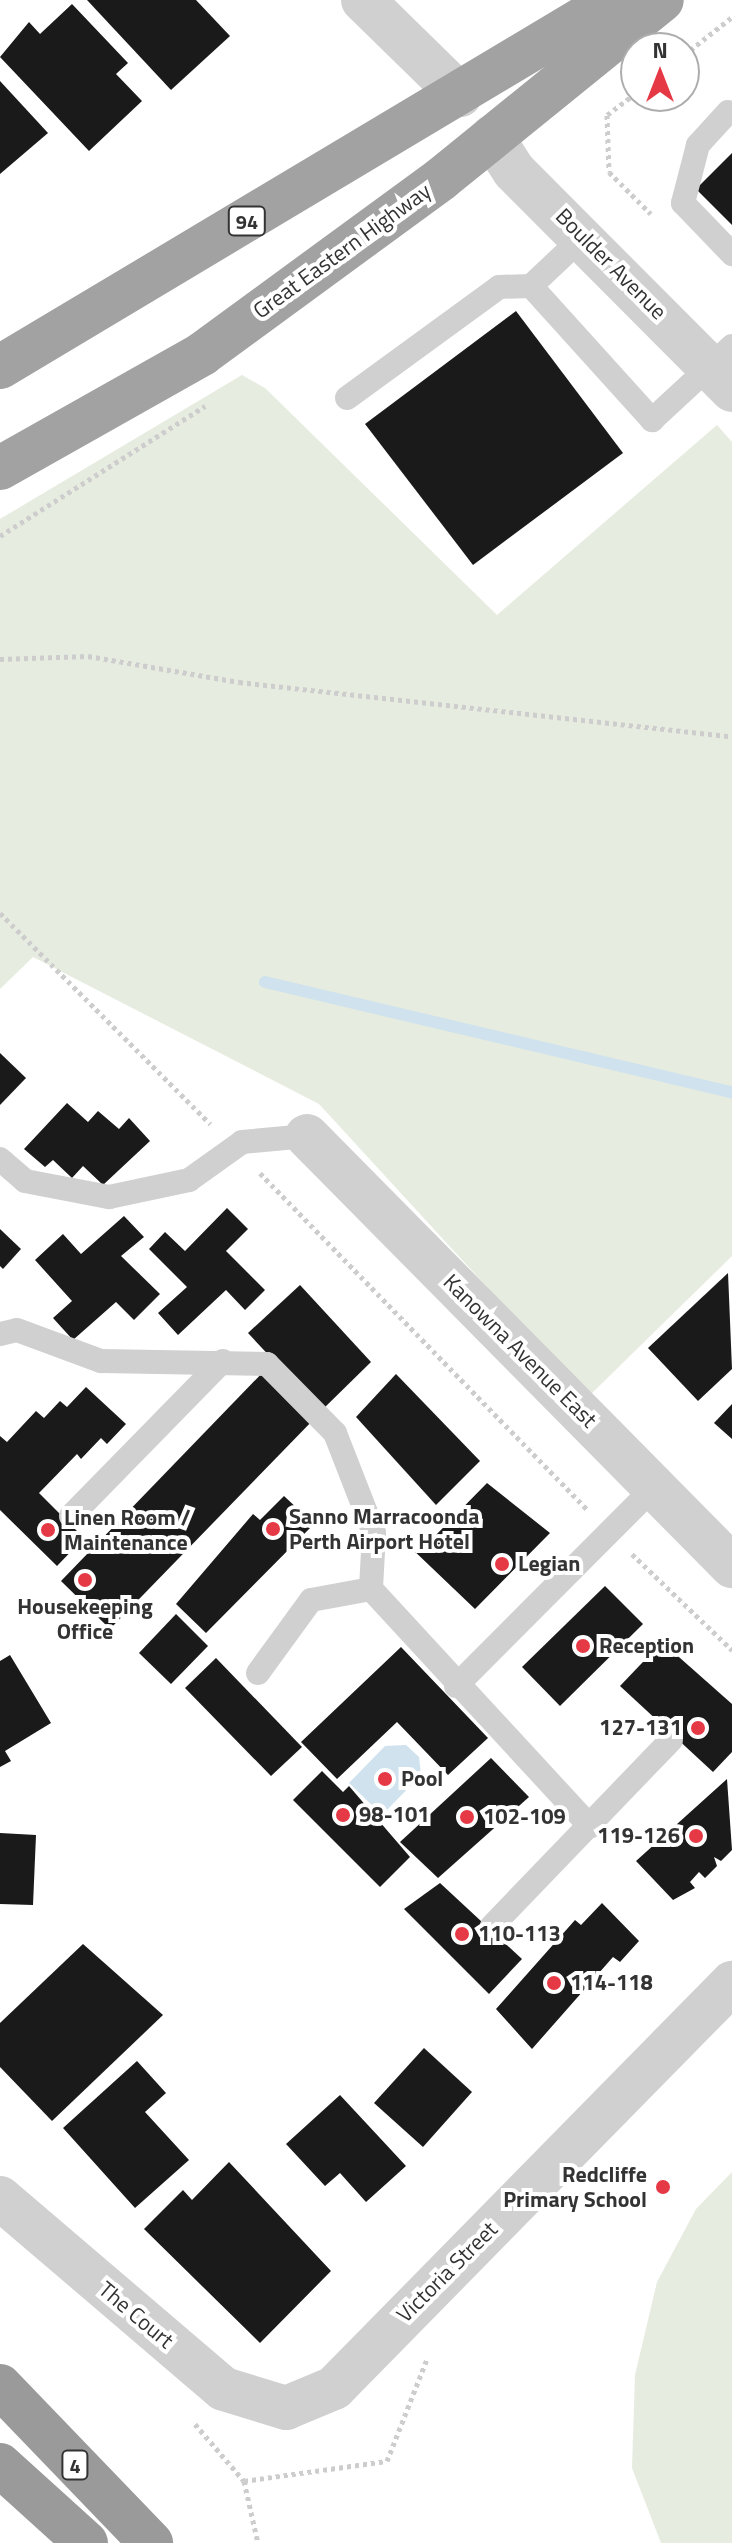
<!DOCTYPE html>
<html>
<head>
<meta charset="utf-8">
<style>
	body { margin:0 }
	#map { position:relative; width:732px; height:2543px; overflow:hidden; background:#fff; font-family:"Titillium Web",sans-serif }
	div>[style] { position:absolute }
	[style*='--x'] { left:calc(var(--x)*1px); top:calc(var(--y)*1px); width:calc(var(--w)*1px); rotate:calc(var(--a)*1deg) }
	.green>* { inset:0; background:#e6ecdf }
	.water>* { inset:0; background:#cfe2ee }
	.stream>* { height:12px; margin:-6px; padding:0 6px; transform-origin:6px; border-radius:6px; background:#cfe2ee }
	.building>* { inset:0; background:#1a1a1a }
	.path>* { height:5px; margin-top:-2.5px; transform-origin:0; background:repeating-linear-gradient(90deg,#cdcdcd 0 4px,transparent 0 8px) }
	.service>* { height:24px; margin:-12px; padding:0 12px; transform-origin:12px; border-radius:12px; background:#d0d0d0 }
	.minor>* { height:44px; margin:-22px; padding:0 22px; transform-origin:22px; border-radius:22px; background:#d0d0d0 }
	.trunk>* { height:44px; margin:-22px; padding:0 22px; transform-origin:22px; border-radius:22px; background:#a2a2a2 }
	.motorway>* { height:44px; margin:-22px; padding:0 22px; transform-origin:22px; border-radius:22px; background:#9a9a9a }
	.dots>* { width:22px; height:22px; translate:-50% -50%; box-sizing:border-box; border:4px solid #fff; border-radius:50% }
	span { translate:-50% -50%; white-space:nowrap; text-align:center; line-height:1.15; -webkit-text-stroke:8px #fff; paint-order:stroke }
	.shield-label span { padding:2px 6px; background:#fff; border:2px solid; border-radius:6px; -webkit-text-stroke-width:0 }
	.shield-label { font-size:20px; color:#333; font-weight:700 }
	.street-label { font-size:22px; color:#333 }
	.poi-label { font-size:22px; color:#333; font-weight:700 }
	.left { translate:0 -50%; text-align:left }
	.right { translate:-100% -50%; text-align:right }
	.north { position:absolute; left:620px; top:32px; width:80px; height:80px; box-sizing:border-box; background:#fff; border:2px solid #adadad; border-radius:50%; rotate:0deg; font-size:22px; font-weight:700; line-height:32px; text-align:center; color:#333 }
	.north::after { content:''; display:block; margin:auto; width:28px; height:36px; background:#e63946; clip-path:polygon(50% 0,100% 100%,50% 72%,0 100%) }
</style>
</head>
<body>
<div id="map">
	<div class="green">
		<i style="clip-path:polygon(242px 375px,265px 388px,497px 615px,717px 425px,732px 442px,732px 1256px,588px 1397px,319px 1104px,33px 957px,0 989px,0 519px)"></i>
		<i style="clip-path:polygon(732px 2172px,732px 2543px,661px 2543px,632px 2468px,635px 2375px,657px 2282px,696px 2209px)"></i>
	</div>
	<div class="water">
		<i style="clip-path:polygon(406px 1745px,419px 1757px,421px 1775px,382px 1815px,349px 1783px,385px 1746px)"></i>
	</div>
	<div class="stream">
		<i style="--x:265;--y:982;--w:480;--a:13.3"></i>
	</div>
	<div class="building">
		<i style="clip-path:polygon(87px 0,196px 0,230px 36px,171px 90px)"></i>
		<i style="clip-path:polygon(72px 4px,128px 63px,116px 74px,142px 101px,89px 151px,0 57px,29px 22px,40px 34px)"></i>
		<i style="clip-path:polygon(0 81px,48px 133px,0 174px)"></i>
		<i style="clip-path:polygon(732px 153px,732px 225px,696px 189px)"></i>
		<i style="clip-path:polygon(516px 311px,623px 453px,473px 565px,365px 424px)"></i>
		<i style="clip-path:polygon(0 1053px,26px 1078px,0 1105px)"></i>
		<i style="clip-path:polygon(67px 1103px,88px 1122px,98px 1111px,119px 1129px,129px 1118px,150px 1141px,103px 1185px,83px 1166px,72px 1178px,53px 1160px,45px 1167px,24px 1149px)"></i>
		<i style="clip-path:polygon(227px 1208px,248px 1229px,226px 1251px,265px 1290px,245px 1310px,226px 1290px,178px 1335px,158px 1313px,187px 1287px,149px 1249px,165px 1232px,185px 1251px)"></i>
		<i style="clip-path:polygon(124px 1216px,144px 1237px,121px 1256px,160px 1294px,134px 1320px,116px 1302px,73px 1340px,53px 1318px,72px 1301px,35px 1260px,63px 1234px,81px 1254px)"></i>
		<i style="clip-path:polygon(0 1229px,21px 1249px,3px 1269px,0 1266px)"></i>
		<i style="clip-path:polygon(728px 1273px,732px 1369px,698px 1401px,648px 1348px)"></i>
		<i style="clip-path:polygon(300px 1285px,371px 1362px,321px 1411px,248px 1333px)"></i>
		<i style="clip-path:polygon(266px 1369px,316px 1417px,110px 1629px,61px 1581px)"></i>
		<i style="clip-path:polygon(396px 1374px,480px 1461px,436px 1505px,356px 1417px)"></i>
		<i style="clip-path:polygon(86px 1387px,126px 1424px,107px 1444px,101px 1438px,81px 1459px,77px 1454px,39px 1493px,84px 1538px,57px 1566px,0 1510px,0 1436px,7px 1442px,36px 1411px,44px 1418px,60px 1401px,67px 1407px)"></i>
		<i style="clip-path:polygon(732px 1404px,732px 1439px,714px 1423px)"></i>
		<i style="clip-path:polygon(487px 1483px,550px 1533px,475px 1609px,409px 1546px,425px 1530px,433px 1538px)"></i>
		<i style="clip-path:polygon(284px 1496px,314px 1524px,206px 1633px,176px 1604px,253px 1514px,260px 1520px)"></i>
		<i style="clip-path:polygon(605px 1586px,643px 1624px,560px 1706px,522px 1667px)"></i>
		<i style="clip-path:polygon(176px 1614px,208px 1646px,171px 1684px,139px 1653px)"></i>
		<i style="clip-path:polygon(662px 1642px,732px 1704px,732px 1752px,713px 1772px,620px 1686px)"></i>
		<i style="clip-path:polygon(401px 1647px,488px 1738px,448px 1775px,397px 1722px,337px 1779px,301px 1742px)"></i>
		<i style="clip-path:polygon(10px 1655px,51px 1723px,5px 1751px,11px 1761px,0 1767px,0 1661px)"></i>
		<i style="clip-path:polygon(216px 1658px,302px 1747px,271px 1776px,185px 1688px)"></i>
		<i style="clip-path:polygon(491px 1758px,529px 1797px,438px 1878px,400px 1842px)"></i>
		<i style="clip-path:polygon(322px 1771px,343px 1792px,349px 1786px,410px 1857px,380px 1887px,293px 1800px)"></i>
		<i style="clip-path:polygon(727px 1779px,732px 1850px,721px 1861px,714px 1857px,717px 1866px,705px 1878px,699px 1872px,690px 1882px,695px 1888px,673px 1900px,636px 1861px)"></i>
		<i style="clip-path:polygon(0 1833px,36px 1835px,33px 1905px,0 1904px)"></i>
		<i style="clip-path:polygon(440px 1883px,522px 1959px,489px 1994px,404px 1909px)"></i>
		<i style="clip-path:polygon(602px 1903px,639px 1941px,620px 1962px,613px 1957px,532px 2049px,496px 2009px,575px 1920px,581px 1925px)"></i>
		<i style="clip-path:polygon(83px 1944px,163px 2015px,52px 2121px,0 2067px,0 2023px)"></i>
		<i style="clip-path:polygon(424px 2048px,472px 2092px,423px 2147px,374px 2103px)"></i>
		<i style="clip-path:polygon(137px 2061px,166px 2093px,145px 2112px,189px 2160px,135px 2208px,63px 2128px)"></i>
		<i style="clip-path:polygon(340px 2095px,406px 2166px,366px 2202px,340px 2173px,325px 2186px,286px 2144px)"></i>
		<i style="clip-path:polygon(229px 2162px,331px 2271px,260px 2343px,144px 2229px,183px 2190px,192px 2200px)"></i>
	</div>
	<div class="path">
		<i style="--x:684;--y:55;--w:61;--a:-38.4"></i>
		<i style="--x:636;--y:93;--w:36;--a:143"></i>
		<i style="--x:607;--y:115;--w:57;--a:88"></i>
		<i style="--x:609;--y:172;--w:59;--a:45"></i>
		<i style="--x:0;--y:536;--w:243;--a:-32.4"></i>
		<i style="--x:0;--y:659;--w:88;--a:-2"></i>
		<i style="--x:88;--y:656;--w:153;--a:9.8"></i>
		<i style="--x:239;--y:682;--w:496;--a:6.3"></i>
		<i style="--x:0;--y:913;--w:298;--a:45.1"></i>
		<i style="--x:260;--y:1173;--w:470;--a:45.8"></i>
		<i style="--x:632;--y:1554;--w:139;--a:43.8"></i>
		<i style="--x:195;--y:2424;--w:75;--a:49.3"></i>
		<i style="--x:244;--y:2481;--w:64;--a:77.3"></i>
		<i style="--x:244;--y:2481;--w:144;--a:-8"></i>
		<i style="--x:387;--y:2461;--w:110;--a:-68.6"></i>
	</div>
	<div class="service">
		<i style="--x:728;--y:112;--w:45;--a:132.3"></i>
		<i style="--x:698;--y:145;--w:60;--a:104.5"></i>
		<i style="--x:683;--y:203;--w:71;--a:46.1"></i>
		<i style="--x:531;--y:286;--w:181;--a:47.9"></i>
		<i style="--x:652;--y:420;--w:109;--a:-42.8"></i>
		<i style="--x:347;--y:398;--w:188;--a:-36.1"></i>
		<i style="--x:499;--y:287;--w:32;--a:-2"></i>
		<i style="--x:531;--y:286;--w:74;--a:-43.4"></i>
		<i style="--x:0;--y:1159;--w:33;--a:41"></i>
		<i style="--x:25;--y:1181;--w:86;--a:10.8"></i>
		<i style="--x:109;--y:1197;--w:82;--a:-12"></i>
		<i style="--x:189;--y:1180;--w:65;--a:-35.6"></i>
		<i style="--x:242;--y:1142;--w:65;--a:-5.3"></i>
		<i style="--x:0;--y:1334;--w:17;--a:-13"></i>
		<i style="--x:17;--y:1330;--w:90;--a:20.3"></i>
		<i style="--x:101;--y:1361;--w:166;--a:1"></i>
		<i style="--x:267;--y:1364;--w:97;--a:45.4"></i>
		<i style="--x:335;--y:1433;--w:107;--a:68.7"></i>
		<i style="--x:374;--y:1533;--w:56;--a:93.1"></i>
		<i style="--x:371;--y:1589;--w:323;--a:47.3"></i>
		<i style="--x:71;--y:1516;--w:217;--a:-45.6"></i>
		<i style="--x:258;--y:1673;--w:90;--a:-54"></i>
		<i style="--x:311;--y:1600;--w:61;--a:-10.4"></i>
		<i style="--x:456;--y:1686;--w:281;--a:-45.1"></i>
		<i style="--x:492;--y:1926;--w:258;--a:-46.1"></i>
	</div>
	<div class="minor">
		<i style="--x:363;--y:0;--w:136;--a:44.4"></i>
		<i style="--x:492;--y:137;--w:40;--a:57.1"></i>
		<i style="--x:514;--y:171;--w:309;--a:45.1"></i>
		<i style="--x:307;--y:1136;--w:605;--a:45.34"></i>
		<i style="--x:0;--y:2198;--w:294;--a:40.5"></i>
		<i style="--x:224;--y:2389;--w:65;--a:17"></i>
		<i style="--x:286;--y:2408;--w:52;--a:-22.6"></i>
		<i style="--x:334;--y:2388;--w:568;--a:-45.5"></i>
	</div>
	<div class="trunk">
		<i style="--x:0;--y:367;--w:715;--a:-30.87"></i>
		<i style="--x:0;--y:468;--w:232;--a:-29.4"></i>
		<i style="--x:202;--y:354;--w:296;--a:-36.2"></i>
		<i style="--x:441;--y:179;--w:284;--a:-39"></i>
	</div>
	<div class="motorway">
		<i style="--x:0;--y:2386;--w:218;--a:46.1"></i>
		<i style="--x:0;--y:2465;--w:116;--a:42.2"></i>
	</div>
	<div class="dots">
		<i style="left:273px;top:1529px;background:#e63946"></i>
		<i style="left:48px;top:1530px;background:#e63946"></i>
		<i style="left:502px;top:1564px;background:#e63946"></i>
		<i style="left:85px;top:1580px;background:#e63946"></i>
		<i style="left:583px;top:1646px;background:#e63946"></i>
		<i style="left:698px;top:1728px;background:#e63946"></i>
		<i style="left:385px;top:1779px;background:#e63946"></i>
		<i style="left:343px;top:1815px;background:#e63946"></i>
		<i style="left:467px;top:1817px;background:#e63946"></i>
		<i style="left:696px;top:1836px;background:#e63946"></i>
		<i style="left:462px;top:1934px;background:#e63946"></i>
		<i style="left:554px;top:1983px;background:#e63946"></i>
		<i style="left:663px;top:2187px;background:#e63946"></i>
	</div>
	<div class="shield-label">
		<span style="left:247px;top:221px">94</span>
		<span style="left:75px;top:2465px">4</span>
	</div>
	<div class="street-label">
		<span style="left:342px;top:251px;rotate:-36deg">Great Eastern Highway</span>
		<span style="left:611px;top:264px;rotate:45deg">Boulder Avenue</span>
		<span style="left:520px;top:1351px;rotate:45deg">Kanowna Avenue East</span>
		<span style="left:447px;top:2272px;rotate:-45deg">Victoria Street</span>
		<span style="left:136px;top:2315px;rotate:40deg">The Court</span>
	</div>
	<div class="poi-label">
		<span class="left" style="left:289px;top:1529px">Sanno Marracoonda<br>Perth Airport Hotel</span>
		<span class="left" style="left:64px;top:1530px">Linen Room /<br>Maintenance</span>
		<span class="left" style="left:518px;top:1564px">Legian</span>
		<span style="left:85px;top:1619px">Housekeeping<br>Office</span>
		<span class="left" style="left:599px;top:1646px">Reception</span>
		<span class="right" style="left:682px;top:1728px">127-131</span>
		<span class="left" style="left:401px;top:1779px">Pool</span>
		<span class="left" style="left:359px;top:1815px">98-101</span>
		<span class="left" style="left:483px;top:1817px">102-109</span>
		<span class="right" style="left:680px;top:1836px">119-126</span>
		<span class="left" style="left:478px;top:1934px">110-113</span>
		<span class="left" style="left:570px;top:1983px">114-118</span>
		<span class="right" style="left:647px;top:2187px">Redcliffe<br>Primary School</span>
	</div>
	<div class="north">N</div>
</div>
</body>
</html>
